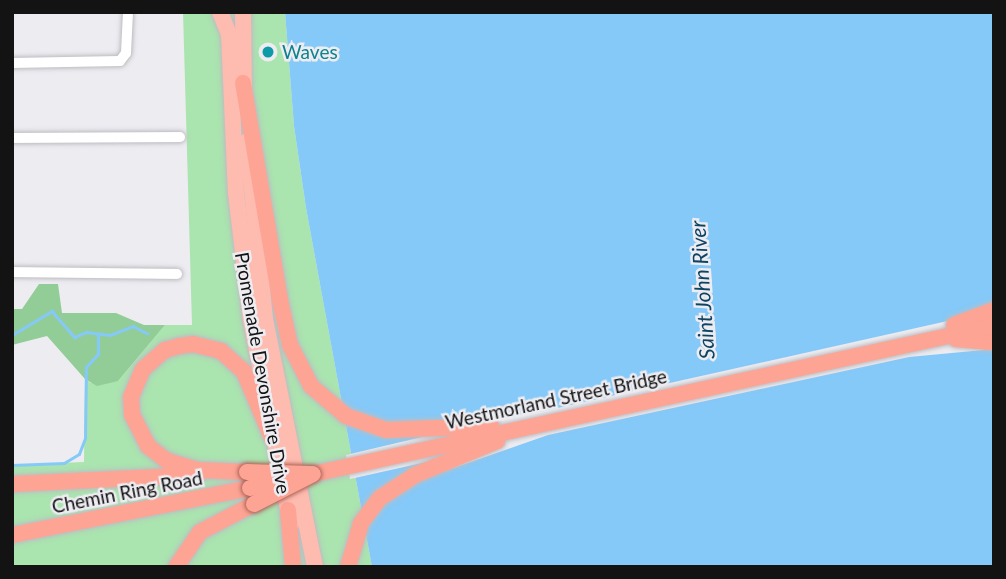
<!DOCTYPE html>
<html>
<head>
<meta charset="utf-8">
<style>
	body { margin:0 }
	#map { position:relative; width:1006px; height:579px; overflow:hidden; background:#edecf1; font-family:Lato,sans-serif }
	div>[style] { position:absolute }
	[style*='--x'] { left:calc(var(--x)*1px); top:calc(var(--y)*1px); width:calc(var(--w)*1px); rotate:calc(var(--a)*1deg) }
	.green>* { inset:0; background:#aae4af }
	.forest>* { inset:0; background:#92cd98 }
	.water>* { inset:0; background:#85c9f9 }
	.pier>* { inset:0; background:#edecf1 }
	.stream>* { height:2.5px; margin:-1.25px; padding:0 1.25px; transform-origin:1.25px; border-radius:1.25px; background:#85c9f9 }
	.roads { filter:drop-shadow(0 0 2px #bdbcc1) drop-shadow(0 0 2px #bdbcc1) }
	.minor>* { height:10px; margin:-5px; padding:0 5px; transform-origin:5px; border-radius:5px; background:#fff }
	.primary>* { height:16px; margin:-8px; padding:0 8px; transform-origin:8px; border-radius:8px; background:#febbaf }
	.trunk>* { height:16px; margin:-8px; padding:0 8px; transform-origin:8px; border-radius:8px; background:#fea494 }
	.bridges { filter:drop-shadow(0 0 2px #ac6256) drop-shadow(0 0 2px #ac6256) }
	.trunk-bridge>* { height:16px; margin:-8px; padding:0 8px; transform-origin:8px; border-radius:8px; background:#fea494 }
	.dots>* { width:19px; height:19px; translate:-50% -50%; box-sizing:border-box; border:4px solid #edecf1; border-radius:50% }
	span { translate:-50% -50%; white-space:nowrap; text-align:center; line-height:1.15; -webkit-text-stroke:5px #edecf1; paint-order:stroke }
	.culture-label { font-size:19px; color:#0d838f }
	.left { translate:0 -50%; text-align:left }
	.street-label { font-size:19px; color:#131314 }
	.water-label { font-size:21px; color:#0d4363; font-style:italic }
	.frame { position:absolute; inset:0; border:14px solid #131314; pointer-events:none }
</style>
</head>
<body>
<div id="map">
	<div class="green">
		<i style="clip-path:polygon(183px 12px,285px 12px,294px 126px,306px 208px,372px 567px,12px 567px,12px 465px,84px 462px,85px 379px,91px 383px,118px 381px,165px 325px,192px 325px)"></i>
	</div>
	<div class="forest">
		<i style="clip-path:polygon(39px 284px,58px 284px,62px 313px,116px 313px,144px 325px,165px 325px,118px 381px,97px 386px,85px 379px,47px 336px,12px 345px,12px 309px,22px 309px)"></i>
	</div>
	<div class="water">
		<i style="clip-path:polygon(285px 12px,994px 12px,994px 567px,372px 567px,306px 208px,294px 126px)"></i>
	</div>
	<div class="pier">
		<i style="clip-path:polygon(961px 318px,994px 349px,909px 357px,548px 435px,425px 478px,358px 519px,431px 461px,350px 479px,346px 455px,422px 437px,402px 436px,375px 423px,494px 420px,544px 411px)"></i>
	</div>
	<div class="stream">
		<i style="--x:12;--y:335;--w:47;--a:-31"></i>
		<i style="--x:52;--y:311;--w:35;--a:49"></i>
		<i style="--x:75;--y:337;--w:12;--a:-24"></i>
		<i style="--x:86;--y:332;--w:24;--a:7"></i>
		<i style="--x:110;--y:335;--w:25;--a:-21"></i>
		<i style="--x:133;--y:326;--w:16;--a:27"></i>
		<i style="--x:12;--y:465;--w:52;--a:-2.2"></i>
		<i style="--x:64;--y:463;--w:17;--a:-31"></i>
		<i style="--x:79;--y:454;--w:17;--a:-69"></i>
		<i style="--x:85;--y:438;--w:71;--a:-89.2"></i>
		<i style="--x:86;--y:367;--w:18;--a:-47"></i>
		<i style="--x:98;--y:354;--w:18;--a:-90"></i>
	</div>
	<div class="roads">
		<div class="minor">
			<i style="--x:12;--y:63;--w:108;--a:-1.1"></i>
			<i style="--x:120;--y:61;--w:10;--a:-53"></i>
			<i style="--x:126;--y:53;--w:41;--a:-87.2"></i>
			<i style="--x:12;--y:138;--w:168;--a:-0.3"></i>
			<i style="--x:12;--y:272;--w:165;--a:0.7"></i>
		</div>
		<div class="primary">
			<i style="--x:220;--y:12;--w:24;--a:68"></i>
			<i style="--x:229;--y:34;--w:159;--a:87.5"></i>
			<i style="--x:236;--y:193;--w:128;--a:83.3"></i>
			<i style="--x:251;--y:320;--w:208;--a:78.9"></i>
			<i style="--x:243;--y:12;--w:82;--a:89.3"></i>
			<i style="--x:247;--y:141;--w:179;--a:84.2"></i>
			<i style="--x:265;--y:319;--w:253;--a:78.6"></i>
		</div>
		<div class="trunk">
			<i style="--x:243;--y:83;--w:225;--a:80.3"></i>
			<i style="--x:281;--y:305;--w:41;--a:77.3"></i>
			<i style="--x:290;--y:345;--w:46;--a:62.9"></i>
			<i style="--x:311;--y:386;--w:46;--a:40.6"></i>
			<i style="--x:346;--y:416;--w:42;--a:19.3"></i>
			<i style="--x:386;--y:430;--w:105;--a:-2.2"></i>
			<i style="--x:954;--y:325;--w:43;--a:-20.6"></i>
			<i style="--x:956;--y:339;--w:38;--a:5"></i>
			<i style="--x:247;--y:472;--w:50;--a:-177.7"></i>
			<i style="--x:197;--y:470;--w:31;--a:-163"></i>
			<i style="--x:167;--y:461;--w:24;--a:-142"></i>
			<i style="--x:148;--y:446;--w:35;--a:-117"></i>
			<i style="--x:132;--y:415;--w:18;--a:-93"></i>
			<i style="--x:131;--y:397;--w:30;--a:-67"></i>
			<i style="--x:143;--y:369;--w:29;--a:-41"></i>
			<i style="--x:165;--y:350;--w:15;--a:-16"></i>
			<i style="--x:179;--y:346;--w:14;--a:-8"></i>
			<i style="--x:193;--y:344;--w:29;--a:14"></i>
			<i style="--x:221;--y:351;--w:31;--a:42"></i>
			<i style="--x:244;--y:372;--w:72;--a:67"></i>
			<i style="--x:313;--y:474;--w:697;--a:-12.26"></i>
			<i style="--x:12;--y:484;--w:186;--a:-2.8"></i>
			<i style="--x:288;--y:510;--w:57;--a:85"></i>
			<i style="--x:12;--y:535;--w:243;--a:-11.2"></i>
			<i style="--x:176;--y:567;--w:42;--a:-55.6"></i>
			<i style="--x:200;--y:532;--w:61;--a:-27.4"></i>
			<i style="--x:348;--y:567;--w:46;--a:-73.5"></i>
			<i style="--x:361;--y:523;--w:31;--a:-53"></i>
			<i style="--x:380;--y:498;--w:42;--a:-33.3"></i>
			<i style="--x:415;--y:475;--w:89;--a:-22.5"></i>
		</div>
	</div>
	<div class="bridges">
		<div class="trunk-bridge">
			<i style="--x:247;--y:472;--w:64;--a:1.8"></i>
			<i style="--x:250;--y:488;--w:38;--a:-14"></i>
			<i style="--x:254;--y:504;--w:66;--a:-27"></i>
		</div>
	</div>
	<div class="dots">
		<i style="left:268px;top:52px;background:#0f9aa8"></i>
	</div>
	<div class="culture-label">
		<span class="left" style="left:282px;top:52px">Waves</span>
	</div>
	<div class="street-label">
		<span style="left:263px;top:373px;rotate:80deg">Promenade Devonshire Drive</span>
		<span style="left:556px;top:399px;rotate:-12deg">Westmorland Street Bridge</span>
		<span style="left:127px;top:492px;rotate:-11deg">Chemin Ring Road</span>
	</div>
	<div class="water-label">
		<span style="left:702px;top:290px;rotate:-94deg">Saint John River</span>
	</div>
	<div class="frame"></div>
</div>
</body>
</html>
